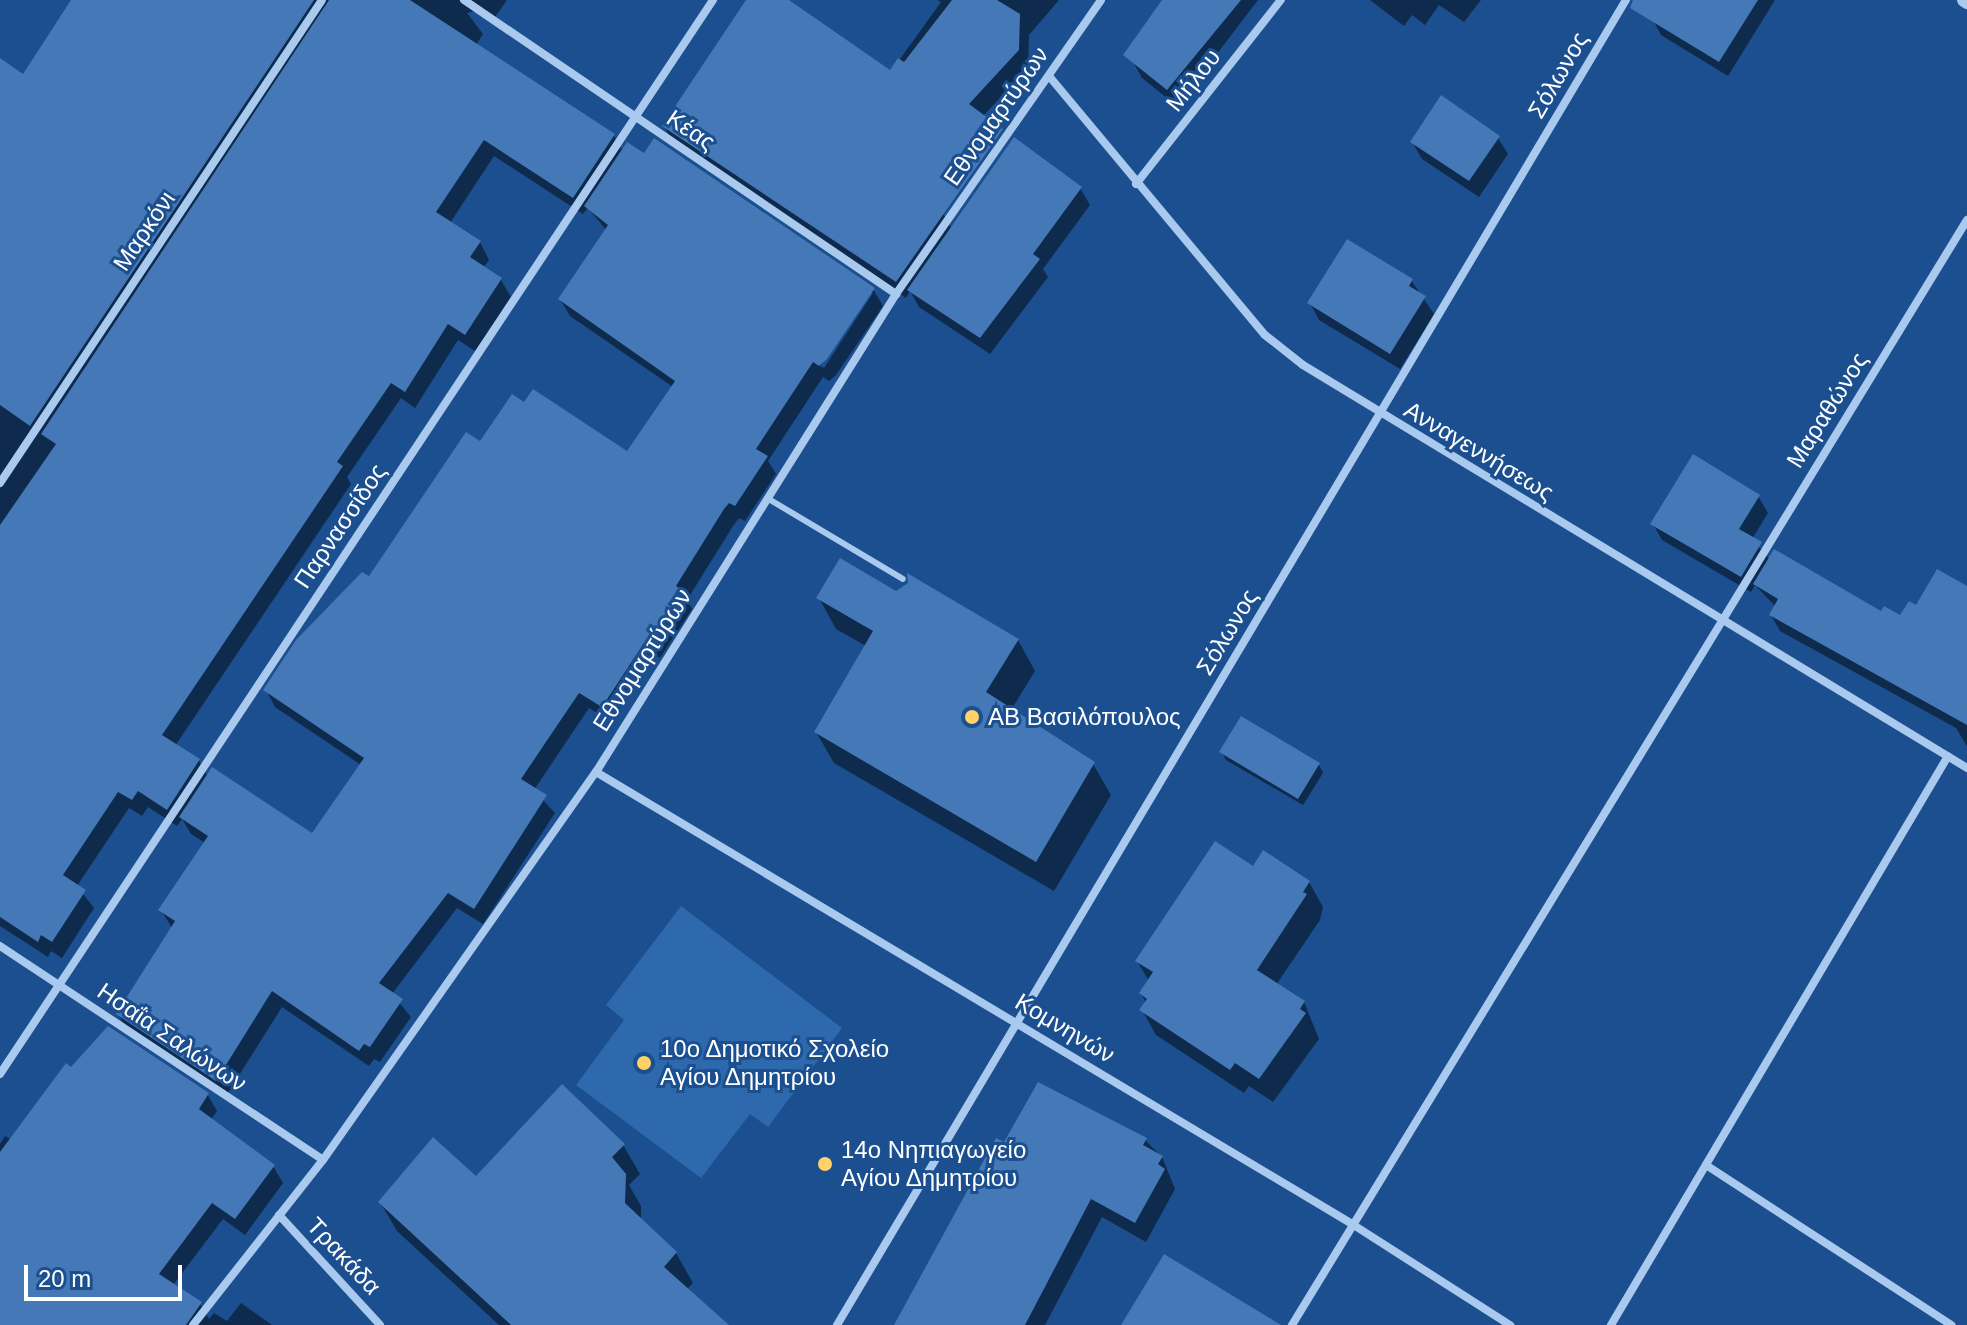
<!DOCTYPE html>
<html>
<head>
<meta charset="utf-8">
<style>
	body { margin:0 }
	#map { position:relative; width:1967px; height:1325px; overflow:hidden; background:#1b4f8f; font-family:Helvetica,sans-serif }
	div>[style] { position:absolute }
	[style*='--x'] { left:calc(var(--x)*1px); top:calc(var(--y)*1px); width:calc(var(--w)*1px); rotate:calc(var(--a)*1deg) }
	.green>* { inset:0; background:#2e69ad }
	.shadow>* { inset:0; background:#0007 }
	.building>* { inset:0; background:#4478b7 }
	.service>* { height:6px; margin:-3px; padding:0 3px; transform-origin:3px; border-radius:3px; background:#a9c9ee }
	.minor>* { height:8px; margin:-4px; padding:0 4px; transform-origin:4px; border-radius:4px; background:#a9c9ee }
	.tertiary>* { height:14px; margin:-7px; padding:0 7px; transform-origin:7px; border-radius:7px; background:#a9c9ee }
	.dots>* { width:22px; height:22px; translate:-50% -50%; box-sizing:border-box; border:4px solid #1b4f8f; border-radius:50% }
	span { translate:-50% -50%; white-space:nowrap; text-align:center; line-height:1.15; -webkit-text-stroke:6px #1b4f8f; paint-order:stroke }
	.street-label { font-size:24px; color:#fff }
	.poi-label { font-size:24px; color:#fff }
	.left { translate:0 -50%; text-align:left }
	.scale { position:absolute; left:24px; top:1265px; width:158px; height:36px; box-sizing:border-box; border:4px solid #fff; border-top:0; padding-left:10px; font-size:24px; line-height:28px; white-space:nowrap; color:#fff; -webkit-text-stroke:6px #1b4f8f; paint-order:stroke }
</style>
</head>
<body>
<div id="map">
	<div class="green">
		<i style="clip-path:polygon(681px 906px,842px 1028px,768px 1127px,750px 1114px,701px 1178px,576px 1085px,624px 1020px,606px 1005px)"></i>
	</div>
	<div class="shadow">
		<i style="clip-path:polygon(evenodd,74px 0,507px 0,493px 20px,478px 10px,467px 13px,483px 34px,476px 45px,614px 136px,623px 152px,873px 289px,883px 306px,836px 375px,829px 381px,823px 377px,768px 461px,776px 474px,745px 521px,739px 518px,733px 526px,687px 600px,692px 609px,660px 658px,655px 655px,611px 722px,589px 708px,534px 790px,555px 813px,483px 924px,457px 908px,392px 994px,411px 1017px,380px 1062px,374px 1059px,369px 1066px,282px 1007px,226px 1096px,128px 1031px,118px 1014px,172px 928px,161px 910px,205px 843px,191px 834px,182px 819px,177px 826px,148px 807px,142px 816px,129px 808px,77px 886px,94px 908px,62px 958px,51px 951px,48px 957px,0 926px,0 61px,24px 76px,74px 0,494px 156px,583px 214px,588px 208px,607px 231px,560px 299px,570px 316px,673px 387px,628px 454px,481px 444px,370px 579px,266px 690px,275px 707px,361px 765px,313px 836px,208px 777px,199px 761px,175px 746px,351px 484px,347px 477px,401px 398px,415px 408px,458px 340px,475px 351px,511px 297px,501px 280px,483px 268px,489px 260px,480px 242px,450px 223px,494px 156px,74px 0,868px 293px,873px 293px,824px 368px,820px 366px,868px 293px)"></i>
		<i style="clip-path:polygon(749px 0,786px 0,890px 73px,941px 2px,937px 0,1059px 0,1029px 35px,1028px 68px,983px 116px,943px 214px,952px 229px,1080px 188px,1090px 205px,1043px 269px,1048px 277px,990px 354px,919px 307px,910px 291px,906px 298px,674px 143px,664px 126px)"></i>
		<i style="clip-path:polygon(1164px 0,1258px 0,1177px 106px,1142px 78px,1132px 60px)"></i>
		<i style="clip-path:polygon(1370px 0,1481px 0,1464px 22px,1439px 5px,1425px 25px,1412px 15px,1404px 26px)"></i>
		<i style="clip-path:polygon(1666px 0,1775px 0,1728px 76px,1661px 35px,1653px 20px)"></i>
		<i style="clip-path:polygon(1498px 138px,1508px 154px,1479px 197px,1422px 159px,1412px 142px)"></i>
		<i style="clip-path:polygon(1411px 280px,1434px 314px,1400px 369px,1319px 320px,1310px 303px)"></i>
		<i style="clip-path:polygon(1758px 496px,1768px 513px,1752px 539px,1770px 560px,1967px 661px,1967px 746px,1956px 728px,1780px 631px,1771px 615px,1776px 607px,1755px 585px,1751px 592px,1662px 540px,1653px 524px)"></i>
		<i style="clip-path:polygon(819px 598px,1018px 640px,1035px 671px,1011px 710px,1093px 764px,1111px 795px,1054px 891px,834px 763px,816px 732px,866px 646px,836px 629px)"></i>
		<i style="clip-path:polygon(1222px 752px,1319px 765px,1323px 773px,1303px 805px,1226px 760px)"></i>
		<i style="clip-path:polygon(1254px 868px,1309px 882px,1323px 907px,1320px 920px,1276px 985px,1304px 1002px,1319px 1039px,1273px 1102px,1249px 1086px,1244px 1093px,1156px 1035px,1142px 1010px,1146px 1003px,1141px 993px,1149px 981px,1137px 961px)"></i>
		<i style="clip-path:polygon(207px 1094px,217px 1111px,211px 1120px,273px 1166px,283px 1183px,245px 1235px,223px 1219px,173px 1285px,200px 1304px,209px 1319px,214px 1313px,227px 1321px,241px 1303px,272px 1325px,0 1325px,0 1144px,5px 1136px,12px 1140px)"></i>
		<i style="clip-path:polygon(1145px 1140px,1162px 1157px,1175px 1189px,1146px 1242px,1102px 1217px,1045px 1325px,898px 1325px,1005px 1145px)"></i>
		<i style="clip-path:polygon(623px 1145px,640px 1174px,629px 1185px,641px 1206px,641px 1221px,676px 1253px,693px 1283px,686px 1290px,719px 1325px,499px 1325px,397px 1231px,380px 1202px)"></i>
	</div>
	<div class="building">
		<i style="clip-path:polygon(71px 0,314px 0,30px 426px,0 405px,0 58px,23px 74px)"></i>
		<i style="clip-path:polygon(329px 0,410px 0,615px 134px,573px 198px,484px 140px,436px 212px,481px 241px,470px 257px,502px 278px,465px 335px,448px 324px,405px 392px,391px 383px,337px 462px,343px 466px,162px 735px,200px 759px,167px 810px,138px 791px,132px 800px,118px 792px,63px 875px,86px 890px,52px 942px,41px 935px,38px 942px,0 917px,0 525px,56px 444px,41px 434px)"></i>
		<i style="clip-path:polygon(746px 0,789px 0,890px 70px,898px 58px,904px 62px,952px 0,997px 0,1020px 14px,1019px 50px,969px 104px,1003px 129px,896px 282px,662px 126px)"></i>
		<i style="clip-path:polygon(1162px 0,1241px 0,1167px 90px,1123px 55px)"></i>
		<i style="clip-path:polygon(1633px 0,1758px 0,1719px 62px,1630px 8px)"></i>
		<i style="clip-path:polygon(1441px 95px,1500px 136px,1469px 181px,1410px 142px)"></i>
		<i style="clip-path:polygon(1014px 137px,1082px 187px,1033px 254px,1040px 259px,980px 338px,907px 290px)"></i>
		<i style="clip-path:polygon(654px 138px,875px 288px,827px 359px,819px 366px,813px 362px,756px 449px,768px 456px,735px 506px,729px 503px,724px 509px,676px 586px,684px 591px,651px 643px,646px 640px,602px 707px,579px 693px,521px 779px,547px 795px,474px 909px,448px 893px,379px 983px,403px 999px,370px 1047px,364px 1044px,359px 1051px,272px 991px,216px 1081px,116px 1014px,175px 921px,158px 910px,208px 836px,179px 817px,212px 767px,312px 833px,364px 758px,263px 690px,296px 640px,362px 572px,369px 576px,466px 432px,480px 441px,512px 394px,524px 402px,533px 389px,627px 451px,675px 381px,558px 299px,608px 225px,584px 206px,627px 142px,644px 153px)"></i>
		<i style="clip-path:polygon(1347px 239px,1413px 279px,1409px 286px,1426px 296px,1390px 354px,1307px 303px)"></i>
		<i style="clip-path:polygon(1693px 454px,1760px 495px,1739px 529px,1762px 542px,1741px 577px,1650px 524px)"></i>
		<i style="clip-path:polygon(1774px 549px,1881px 611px,1884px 606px,1900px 615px,1909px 601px,1916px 605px,1937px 569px,1967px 586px,1967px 725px,1769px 615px,1778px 599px,1753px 584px)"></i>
		<i style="clip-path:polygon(840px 558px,896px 591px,908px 583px,907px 573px,1019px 639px,986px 692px,1095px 762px,1036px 862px,814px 732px,873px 631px,816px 598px)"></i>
		<i style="clip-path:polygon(1241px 716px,1320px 763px,1298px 799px,1219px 752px)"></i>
		<i style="clip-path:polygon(1215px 841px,1253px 866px,1263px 850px,1310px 881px,1303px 892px,1307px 894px,1257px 970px,1305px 1001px,1300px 1009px,1306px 1013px,1259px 1079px,1235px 1063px,1230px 1070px,1139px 1010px,1147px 999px,1139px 993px,1153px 972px,1135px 961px)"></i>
		<i style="clip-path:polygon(108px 1026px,209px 1093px,199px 1109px,275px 1165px,235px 1219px,212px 1203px,159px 1274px,202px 1302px,186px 1325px,0 1325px,0 1152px,66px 1063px,71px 1067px)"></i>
		<i style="clip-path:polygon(1038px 1082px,1147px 1138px,1143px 1145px,1163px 1156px,1158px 1164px,1165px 1169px,1135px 1223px,1091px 1199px,1025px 1325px,894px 1325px,996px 1138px,1004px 1142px)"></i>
		<i style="clip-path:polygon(562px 1084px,625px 1144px,612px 1157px,626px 1174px,625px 1203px,677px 1252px,664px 1267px,729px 1325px,511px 1325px,378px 1202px,433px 1137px,476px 1176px)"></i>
		<i style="clip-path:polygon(1164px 1254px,1281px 1325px,1121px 1325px)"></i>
	</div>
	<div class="service">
		<i style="--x:767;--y:498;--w:158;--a:30.8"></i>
	</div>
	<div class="minor">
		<i style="--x:464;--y:0;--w:523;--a:34.24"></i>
		<i style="--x:1049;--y:76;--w:337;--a:50.2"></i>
		<i style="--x:1265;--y:335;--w:48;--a:38.3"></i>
		<i style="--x:1303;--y:365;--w:777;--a:31.25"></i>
		<i style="--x:1136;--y:184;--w:234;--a:-51.8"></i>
		<i style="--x:0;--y:483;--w:580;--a:-56.31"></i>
		<i style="--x:596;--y:772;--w:881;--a:30.87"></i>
		<i style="--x:1352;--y:1224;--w:188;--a:32.6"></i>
		<i style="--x:0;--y:946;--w:387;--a:33.5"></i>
		<i style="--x:0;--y:1074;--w:1289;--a:-56.42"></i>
		<i style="--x:1706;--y:1165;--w:293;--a:33.1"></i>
		<i style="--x:279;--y:1215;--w:149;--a:47.4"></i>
		<i style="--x:193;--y:1325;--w:210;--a:-51.8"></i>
		<i style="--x:323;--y:1160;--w:474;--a:-54.9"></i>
		<i style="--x:596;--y:772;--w:564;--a:-57.89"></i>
		<i style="--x:896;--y:294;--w:358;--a:-55.1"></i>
		<i style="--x:837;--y:1325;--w:1542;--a:-59.23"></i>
		<i style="--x:1292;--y:1325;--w:1295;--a:-58.58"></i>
		<i style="--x:1611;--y:1325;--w:661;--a:-59.36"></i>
	</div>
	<div class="tertiary">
		<i style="--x:1964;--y:0;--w:4;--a:34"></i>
	</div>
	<div class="dots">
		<i style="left:972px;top:717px;background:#ffd166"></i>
		<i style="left:644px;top:1063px;background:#ffd166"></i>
		<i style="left:825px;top:1164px;background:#ffd166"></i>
	</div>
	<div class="street-label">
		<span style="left:1558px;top:75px;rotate:-60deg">Σόλωνος</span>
		<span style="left:1193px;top:80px;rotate:-52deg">Μήλου</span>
		<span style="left:996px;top:116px;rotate:-55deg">Εθνομαρτύρων</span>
		<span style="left:691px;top:130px;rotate:34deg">Κέας</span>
		<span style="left:144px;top:231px;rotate:-56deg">Μαρκόνι</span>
		<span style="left:1827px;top:410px;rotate:-58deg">Μαραθώνος</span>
		<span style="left:1479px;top:451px;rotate:31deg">Ανναγεννήσεως</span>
		<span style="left:340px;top:526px;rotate:-56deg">Παρνασσίδος</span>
		<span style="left:1227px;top:632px;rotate:-59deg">Σόλωνος</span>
		<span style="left:642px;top:660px;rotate:-58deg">Εθνομαρτύρων</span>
		<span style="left:1065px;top:1028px;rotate:31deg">Κομνηνών</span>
		<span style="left:172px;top:1037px;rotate:34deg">Ησαΐα Σαλώνων</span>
		<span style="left:344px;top:1256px;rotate:47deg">Τρακάδα</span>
	</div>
	<div class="poi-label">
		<span class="left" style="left:988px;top:717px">ΑΒ Βασιλόπουλος</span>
		<span class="left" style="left:660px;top:1063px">10ο Δημοτικό Σχολείο<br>Αγίου Δημητρίου</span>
		<span class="left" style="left:841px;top:1164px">14ο Νηπιαγωγείο<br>Αγίου Δημητρίου</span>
	</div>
	<div class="scale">20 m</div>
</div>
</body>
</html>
